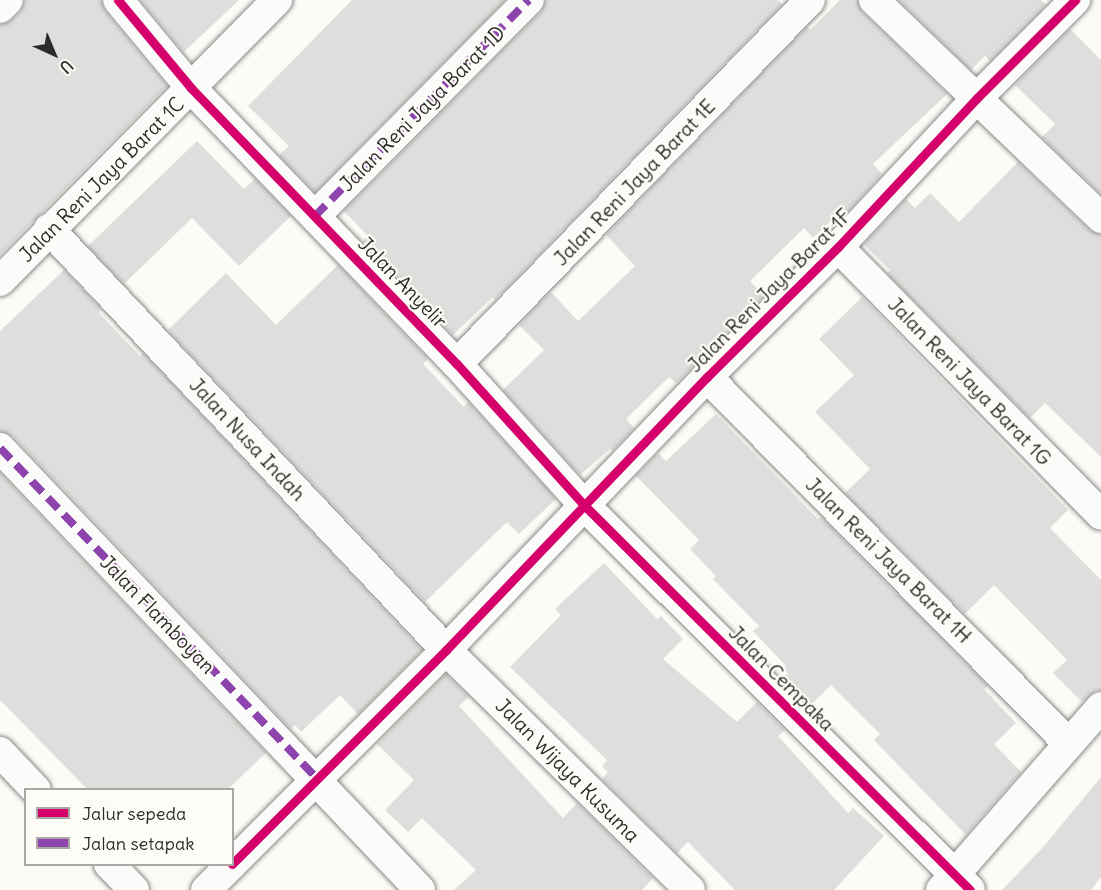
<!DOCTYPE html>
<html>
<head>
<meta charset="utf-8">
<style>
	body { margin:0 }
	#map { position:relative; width:1101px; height:890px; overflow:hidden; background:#fcfbf8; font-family:Delius,sans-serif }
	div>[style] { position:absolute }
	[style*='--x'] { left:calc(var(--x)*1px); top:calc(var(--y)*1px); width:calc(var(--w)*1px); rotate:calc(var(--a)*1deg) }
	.building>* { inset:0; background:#dfdedc }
	.roads { filter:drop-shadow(0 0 2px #898987) drop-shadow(0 0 2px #898987) }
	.street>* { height:30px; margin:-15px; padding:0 15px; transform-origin:15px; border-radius:15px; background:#fbfbf9 }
	.quiet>* { height:8px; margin-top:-4px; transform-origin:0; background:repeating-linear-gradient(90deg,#8e44ad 0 15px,transparent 0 23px) }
	.cycleway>* { height:9px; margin:-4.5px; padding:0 4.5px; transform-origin:4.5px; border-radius:4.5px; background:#d6006c }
	span { translate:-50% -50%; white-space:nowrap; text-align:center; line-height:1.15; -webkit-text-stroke:4.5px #fdfcf7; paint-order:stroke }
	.street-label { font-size:20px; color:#2b2b2b }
	.legend { position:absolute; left:24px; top:788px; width:210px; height:78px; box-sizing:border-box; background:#fdfcf7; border:2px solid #a9a8a5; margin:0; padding:8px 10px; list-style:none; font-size:18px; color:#2b2b2b }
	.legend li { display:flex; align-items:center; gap:12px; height:30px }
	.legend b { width:30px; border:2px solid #a9a8a5 }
	.north { position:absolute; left:24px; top:24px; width:60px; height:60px; -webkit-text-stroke:4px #fdfcf7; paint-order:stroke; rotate:136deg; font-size:16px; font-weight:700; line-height:24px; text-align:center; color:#2b2b2b }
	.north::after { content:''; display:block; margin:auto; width:21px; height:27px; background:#2b2b2b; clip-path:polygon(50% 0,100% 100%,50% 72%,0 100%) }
</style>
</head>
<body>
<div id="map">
	<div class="building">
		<i style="clip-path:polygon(25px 0,101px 0,105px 11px,167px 86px,0 255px,0 25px,12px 20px,21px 12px)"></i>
		<i style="clip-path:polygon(140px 0,239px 0,184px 52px)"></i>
		<i style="clip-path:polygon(352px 0,505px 0,315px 192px,279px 155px,289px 146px,248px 106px)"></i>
		<i style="clip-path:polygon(546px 0,778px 0,782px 4px,495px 300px,493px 297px,453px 335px,363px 241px,368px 236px,344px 211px,541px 12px)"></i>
		<i style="clip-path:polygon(840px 0,857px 0,862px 12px,947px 94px,873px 164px,882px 174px,840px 220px,836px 216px,813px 238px,804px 228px,750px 281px,764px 296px,676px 383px,669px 377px,626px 419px,634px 428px,612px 451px,610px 449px,580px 475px,503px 390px,544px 350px,519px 325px,551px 292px,578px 321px,635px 266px,606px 235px,807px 27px,810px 30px)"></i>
		<i style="clip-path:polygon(899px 0,1041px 0,1046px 5px,990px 61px,985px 56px,971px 70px)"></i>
		<i style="clip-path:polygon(1070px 29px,1101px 60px,1101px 194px,1042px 137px,1055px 124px,1015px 85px)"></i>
		<i style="clip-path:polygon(197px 141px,244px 189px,255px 179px,291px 216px,239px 266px,192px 218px,124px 284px,88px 246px)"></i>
		<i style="clip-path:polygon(1018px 162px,1089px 230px,1101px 235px,1101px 457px,1045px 403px,1030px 418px,887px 273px,890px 270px,864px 244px,906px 199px,915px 208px,930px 193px,959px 222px)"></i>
		<i style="clip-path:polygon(338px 265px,428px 359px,423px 364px,464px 407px,468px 402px,556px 499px,519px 534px,507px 522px,425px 602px,168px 330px,226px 273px,276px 325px)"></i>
		<i style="clip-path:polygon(64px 270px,100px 308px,99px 313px,140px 356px,143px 353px,422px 650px,358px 714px,340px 695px,301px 732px,295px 725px,291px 729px,13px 436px,0 431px,0 331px)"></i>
		<i style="clip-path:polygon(862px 297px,1068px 510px,1050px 528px,1101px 580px,1101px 690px,1096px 690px,1082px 702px,1053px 673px,1067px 660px,994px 585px,965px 614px,845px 493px,870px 469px,815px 412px,854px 375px,819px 339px)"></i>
		<i style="clip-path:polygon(716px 414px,818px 519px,821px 517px,988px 686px,984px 689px,1016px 723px,994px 744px,1021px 772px,966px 835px,874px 740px,880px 734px,831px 685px,810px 706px,782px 679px,788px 673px,784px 669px,786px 666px,753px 631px,759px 626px,713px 579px,716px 576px,690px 549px,699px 540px,636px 476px,658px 453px,666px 461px)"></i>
		<i style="clip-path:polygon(0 473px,266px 753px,228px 789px,87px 789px,0 700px)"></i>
		<i style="clip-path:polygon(604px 563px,657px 619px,661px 616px,683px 639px,663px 659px,737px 722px,757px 702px,785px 730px,778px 736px,848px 813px,853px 808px,884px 836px,834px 890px,735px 890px,688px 842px,677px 853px,602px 779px,608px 772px,602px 766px,607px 760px,510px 667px,561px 615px,555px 609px)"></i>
		<i style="clip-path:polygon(446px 674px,469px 697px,459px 706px,563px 818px,577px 803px,653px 878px,642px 890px,454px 890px,476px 870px,422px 818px,408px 832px,385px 810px,414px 780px,377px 744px)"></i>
		<i style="clip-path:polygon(1101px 777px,1101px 877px,1091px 890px,1002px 890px,1045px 845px)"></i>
	</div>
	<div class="roads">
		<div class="street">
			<i style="--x:118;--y:0;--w:114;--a:50.3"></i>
			<i style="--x:191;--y:88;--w:383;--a:46.1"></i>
			<i style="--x:457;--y:364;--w:190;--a:48"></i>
			<i style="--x:584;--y:505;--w:545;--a:44.93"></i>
			<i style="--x:874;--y:0;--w:315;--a:43.8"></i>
			<i style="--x:0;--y:8;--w:11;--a:-45"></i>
			<i style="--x:315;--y:216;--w:304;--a:-45.3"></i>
			<i style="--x:49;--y:229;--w:579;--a:46.68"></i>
			<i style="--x:446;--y:650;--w:342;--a:44.5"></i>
			<i style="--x:838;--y:247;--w:375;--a:45.5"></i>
			<i style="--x:0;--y:281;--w:395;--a:-45.4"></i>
			<i style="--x:457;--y:364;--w:507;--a:-45.88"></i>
			<i style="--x:707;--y:377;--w:515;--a:45.39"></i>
			<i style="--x:0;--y:448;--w:610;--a:46.46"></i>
			<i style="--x:0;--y:752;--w:52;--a:46.5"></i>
			<i style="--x:109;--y:864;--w:36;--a:46"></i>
			<i style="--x:232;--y:864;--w:303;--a:-45"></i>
			<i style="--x:446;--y:650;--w:378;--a:-46.3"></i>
			<i style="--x:707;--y:377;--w:185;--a:-44.8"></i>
			<i style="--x:838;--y:247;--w:204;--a:-47"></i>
			<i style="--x:977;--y:98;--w:139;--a:-45"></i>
			<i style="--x:206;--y:890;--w:37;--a:-45"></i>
			<i style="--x:941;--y:890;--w:243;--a:-48.8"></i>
		</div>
	</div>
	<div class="quiet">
		<i style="--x:315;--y:216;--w:304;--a:-45.3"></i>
		<i style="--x:0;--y:448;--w:458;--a:46.2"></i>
	</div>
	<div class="cycleway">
		<i style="--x:118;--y:0;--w:114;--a:50.3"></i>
		<i style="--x:191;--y:88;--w:383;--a:46.1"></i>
		<i style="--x:457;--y:364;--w:190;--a:48"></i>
		<i style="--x:584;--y:505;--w:545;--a:44.93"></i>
		<i style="--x:232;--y:864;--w:303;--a:-45"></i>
		<i style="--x:446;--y:650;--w:378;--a:-46.3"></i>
		<i style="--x:707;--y:377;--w:185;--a:-44.8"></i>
		<i style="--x:838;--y:247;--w:204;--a:-47"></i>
		<i style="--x:977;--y:98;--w:139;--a:-45"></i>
	</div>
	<div class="street-label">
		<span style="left:422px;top:108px;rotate:-45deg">Jalan Reni Jaya Barat 1D</span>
		<span style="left:101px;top:179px;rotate:-45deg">Jalan Reni Jaya Barat 1C</span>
		<span style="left:634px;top:182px;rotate:-46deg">Jalan Reni Jaya Barat 1E</span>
		<span style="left:403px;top:282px;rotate:46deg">Jalan Anyelir</span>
		<span style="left:769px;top:290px;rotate:-45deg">Jalan Reni Jaya Barat 1F</span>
		<span style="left:970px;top:381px;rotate:46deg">Jalan Reni Jaya Barat 1G</span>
		<span style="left:248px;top:439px;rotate:47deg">Jalan Nusa Indah</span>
		<span style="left:889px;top:560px;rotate:45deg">Jalan Reni Jaya Barat 1H</span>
		<span style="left:158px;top:614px;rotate:46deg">Jalan Flamboyan</span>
		<span style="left:782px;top:678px;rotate:45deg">Jalan Cempaka</span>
		<span style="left:568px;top:770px;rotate:45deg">Jalan Wijaya Kusuma</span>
	</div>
	<ul class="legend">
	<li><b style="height:8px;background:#d6006c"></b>Jalur sepeda</li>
	<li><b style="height:8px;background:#8e44ad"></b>Jalan setapak</li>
	</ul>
	<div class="north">U</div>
</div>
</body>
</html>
